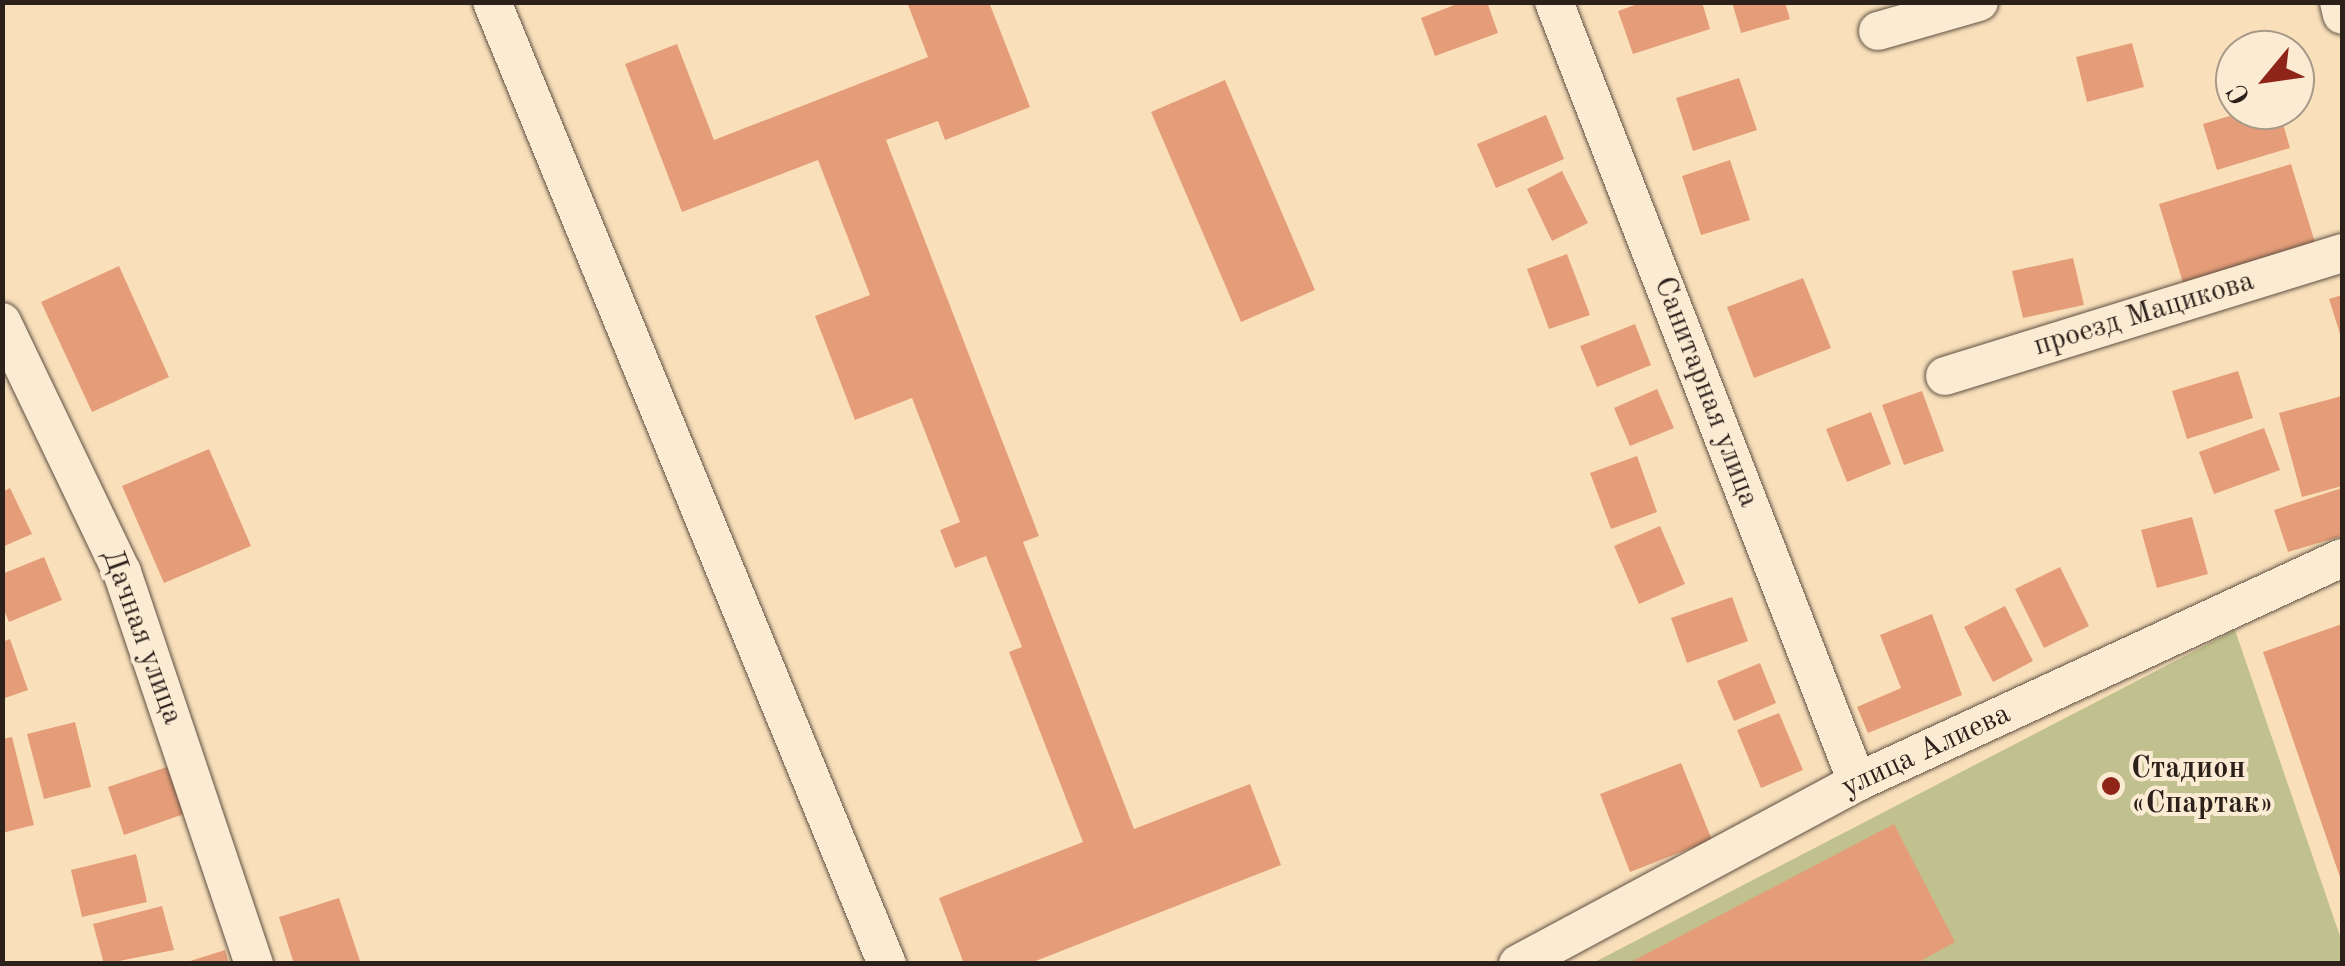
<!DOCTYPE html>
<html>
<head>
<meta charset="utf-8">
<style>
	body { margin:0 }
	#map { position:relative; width:2345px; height:966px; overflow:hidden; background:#f9e0bb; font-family:"Old Standard TT",serif }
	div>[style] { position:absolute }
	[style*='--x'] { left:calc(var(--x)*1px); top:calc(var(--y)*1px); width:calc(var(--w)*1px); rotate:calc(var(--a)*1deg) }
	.green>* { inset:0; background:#c0c18e }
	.building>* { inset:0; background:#e59d79 }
	.roads { filter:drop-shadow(0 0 2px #5f5043) drop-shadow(0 0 2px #5f5043) }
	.minor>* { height:38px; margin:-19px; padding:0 19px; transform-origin:19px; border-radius:19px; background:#fbebd3 }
	.dots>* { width:28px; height:28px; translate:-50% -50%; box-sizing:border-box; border:5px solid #fbebd3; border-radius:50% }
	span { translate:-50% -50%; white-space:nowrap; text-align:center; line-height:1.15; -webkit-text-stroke:8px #fbebd3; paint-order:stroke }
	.street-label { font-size:30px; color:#2c201b }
	.poi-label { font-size:30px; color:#2c201b; font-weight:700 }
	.left { translate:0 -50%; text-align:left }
	.frame { position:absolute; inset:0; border:5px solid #2c201b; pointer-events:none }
	.north { position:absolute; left:2215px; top:30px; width:100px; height:100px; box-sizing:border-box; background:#fbebd3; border:2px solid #a89a89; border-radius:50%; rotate:241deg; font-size:28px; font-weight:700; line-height:40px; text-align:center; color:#2c201b }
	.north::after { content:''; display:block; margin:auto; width:35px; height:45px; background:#8f2418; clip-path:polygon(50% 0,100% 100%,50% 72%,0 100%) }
</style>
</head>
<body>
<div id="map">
	<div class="green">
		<i style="clip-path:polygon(2235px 630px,2342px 942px,2342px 964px,1591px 964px)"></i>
	</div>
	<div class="building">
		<i style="clip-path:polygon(907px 2px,989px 2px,1030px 107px,945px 140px,938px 121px,886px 140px,1039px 536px,1023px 542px,1134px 829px,1250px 784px,1281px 865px,1028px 964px,964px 964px,939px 898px,1083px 842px,1009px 652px,1022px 647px,986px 556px,955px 568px,940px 530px,960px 522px,912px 398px,855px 420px,815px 316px,870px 295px,818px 160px,682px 212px,625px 64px,677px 44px,714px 140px,928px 57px)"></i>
		<i style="clip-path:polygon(1462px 2px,1487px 2px,1498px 33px,1435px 56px,1421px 18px)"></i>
		<i style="clip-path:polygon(1643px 2px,1702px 2px,1710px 29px,1633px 54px,1618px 11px)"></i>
		<i style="clip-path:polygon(1732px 2px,1785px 2px,1790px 19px,1741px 33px)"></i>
		<i style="clip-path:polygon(2132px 43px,2144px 87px,2087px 102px,2076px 57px)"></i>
		<i style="clip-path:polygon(1739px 78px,1757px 130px,1693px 151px,1676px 98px)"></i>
		<i style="clip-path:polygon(1225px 80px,1315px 290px,1241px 322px,1151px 112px)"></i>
		<i style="clip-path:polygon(2249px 110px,2279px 110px,2290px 148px,2217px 170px,2203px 124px)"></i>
		<i style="clip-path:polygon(1546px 115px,1564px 159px,1496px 188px,1477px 144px)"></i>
		<i style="clip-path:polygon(1730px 160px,1750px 220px,1701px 235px,1682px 176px)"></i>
		<i style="clip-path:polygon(2291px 164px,2316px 246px,2184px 286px,2159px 204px)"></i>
		<i style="clip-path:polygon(1562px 171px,1588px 223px,1552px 241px,1527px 189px)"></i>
		<i style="clip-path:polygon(1567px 254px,1590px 315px,1549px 329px,1527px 269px)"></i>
		<i style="clip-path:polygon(2073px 258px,2084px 305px,2023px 318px,2012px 271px)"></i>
		<i style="clip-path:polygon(119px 266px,169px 377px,92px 412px,41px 302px)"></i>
		<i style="clip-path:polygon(1803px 278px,1831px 348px,1754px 378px,1727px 307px)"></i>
		<i style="clip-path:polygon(2342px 295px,2342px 340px,2329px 299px)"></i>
		<i style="clip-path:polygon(1635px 324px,1651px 365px,1597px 387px,1580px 346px)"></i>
		<i style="clip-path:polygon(2238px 371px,2253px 418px,2187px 439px,2172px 391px)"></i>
		<i style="clip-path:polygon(1657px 389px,1674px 428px,1630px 446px,1614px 408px)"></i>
		<i style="clip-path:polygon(1922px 391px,1944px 451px,1904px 465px,1882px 405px)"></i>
		<i style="clip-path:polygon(2342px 396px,2342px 486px,2302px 497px,2279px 413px)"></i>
		<i style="clip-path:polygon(1871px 412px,1891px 464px,1847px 482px,1826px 429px)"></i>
		<i style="clip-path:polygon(2264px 428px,2280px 470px,2214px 494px,2199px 452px)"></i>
		<i style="clip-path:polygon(209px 449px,251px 546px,164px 583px,122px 486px)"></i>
		<i style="clip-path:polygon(1637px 456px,1657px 512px,1611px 529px,1590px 473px)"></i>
		<i style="clip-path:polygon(10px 488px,32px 534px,2px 547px,2px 492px)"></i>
		<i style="clip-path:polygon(2342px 488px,2342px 536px,2288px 552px,2274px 510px)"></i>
		<i style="clip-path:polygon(2192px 517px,2208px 574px,2157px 588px,2141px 530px)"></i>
		<i style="clip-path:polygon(1660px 526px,1685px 584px,1639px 604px,1614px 546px)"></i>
		<i style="clip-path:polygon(44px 557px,62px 600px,9px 622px,2px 605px,2px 574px)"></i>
		<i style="clip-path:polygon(2060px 567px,2089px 626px,2044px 648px,2015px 589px)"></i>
		<i style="clip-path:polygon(1732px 597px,1748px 641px,1687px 663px,1671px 618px)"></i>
		<i style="clip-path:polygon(2005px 606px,2033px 661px,1993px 682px,1964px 627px)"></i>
		<i style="clip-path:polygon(1932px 614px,1962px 695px,1868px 733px,1857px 707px,1901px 688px,1880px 635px)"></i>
		<i style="clip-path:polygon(2342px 624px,2342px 883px,2263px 652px)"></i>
		<i style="clip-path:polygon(10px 639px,28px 690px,2px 699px,2px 642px)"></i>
		<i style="clip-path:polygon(1760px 663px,1776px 703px,1734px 721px,1717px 681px)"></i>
		<i style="clip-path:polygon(1779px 713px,1803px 770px,1761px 788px,1737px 730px)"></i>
		<i style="clip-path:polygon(75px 722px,91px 787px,44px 799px,27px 734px)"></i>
		<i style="clip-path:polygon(12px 737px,34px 825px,2px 833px,2px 739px)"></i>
		<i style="clip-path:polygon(1681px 763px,1712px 840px,1630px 872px,1600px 794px)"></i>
		<i style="clip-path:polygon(167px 767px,184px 814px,124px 835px,108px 787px)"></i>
		<i style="clip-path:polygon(1894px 824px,1955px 942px,1915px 964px,1627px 964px)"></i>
		<i style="clip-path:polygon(136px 854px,147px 902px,82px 917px,71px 870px)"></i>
		<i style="clip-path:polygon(339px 898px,361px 964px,294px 964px,279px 917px)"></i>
		<i style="clip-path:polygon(162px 906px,174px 950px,104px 964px,93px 924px)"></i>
		<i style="clip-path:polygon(225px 950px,229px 964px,185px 964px,184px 963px)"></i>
	</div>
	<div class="roads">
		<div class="minor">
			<i style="--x:492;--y:2;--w:1040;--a:67.68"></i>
			<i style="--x:1554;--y:2;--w:837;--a:68.77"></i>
			<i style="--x:2339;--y:2;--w:13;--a:77"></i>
			<i style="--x:1878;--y:31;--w:105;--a:-16"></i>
			<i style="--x:2;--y:322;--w:277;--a:64.4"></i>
			<i style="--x:122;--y:572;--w:414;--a:71.4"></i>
			<i style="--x:1945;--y:376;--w:416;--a:-17.2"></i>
			<i style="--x:1518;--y:964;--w:385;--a:-28.2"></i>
			<i style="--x:1857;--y:782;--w:534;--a:-24.79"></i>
		</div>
	</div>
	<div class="dots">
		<i style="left:2111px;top:786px;background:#8f2418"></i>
	</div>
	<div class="street-label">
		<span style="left:2144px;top:314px;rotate:-17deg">проезд Мацикова</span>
		<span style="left:1706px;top:392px;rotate:69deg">Санитарная улица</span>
		<span style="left:142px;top:637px;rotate:70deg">Дачная улица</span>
		<span style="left:1926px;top:751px;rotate:-25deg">улица Алиева</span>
	</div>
	<div class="poi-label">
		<span class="left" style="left:2131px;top:786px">Стадион<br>«Спартак»</span>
	</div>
	<div class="frame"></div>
	<div class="north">С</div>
</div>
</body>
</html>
